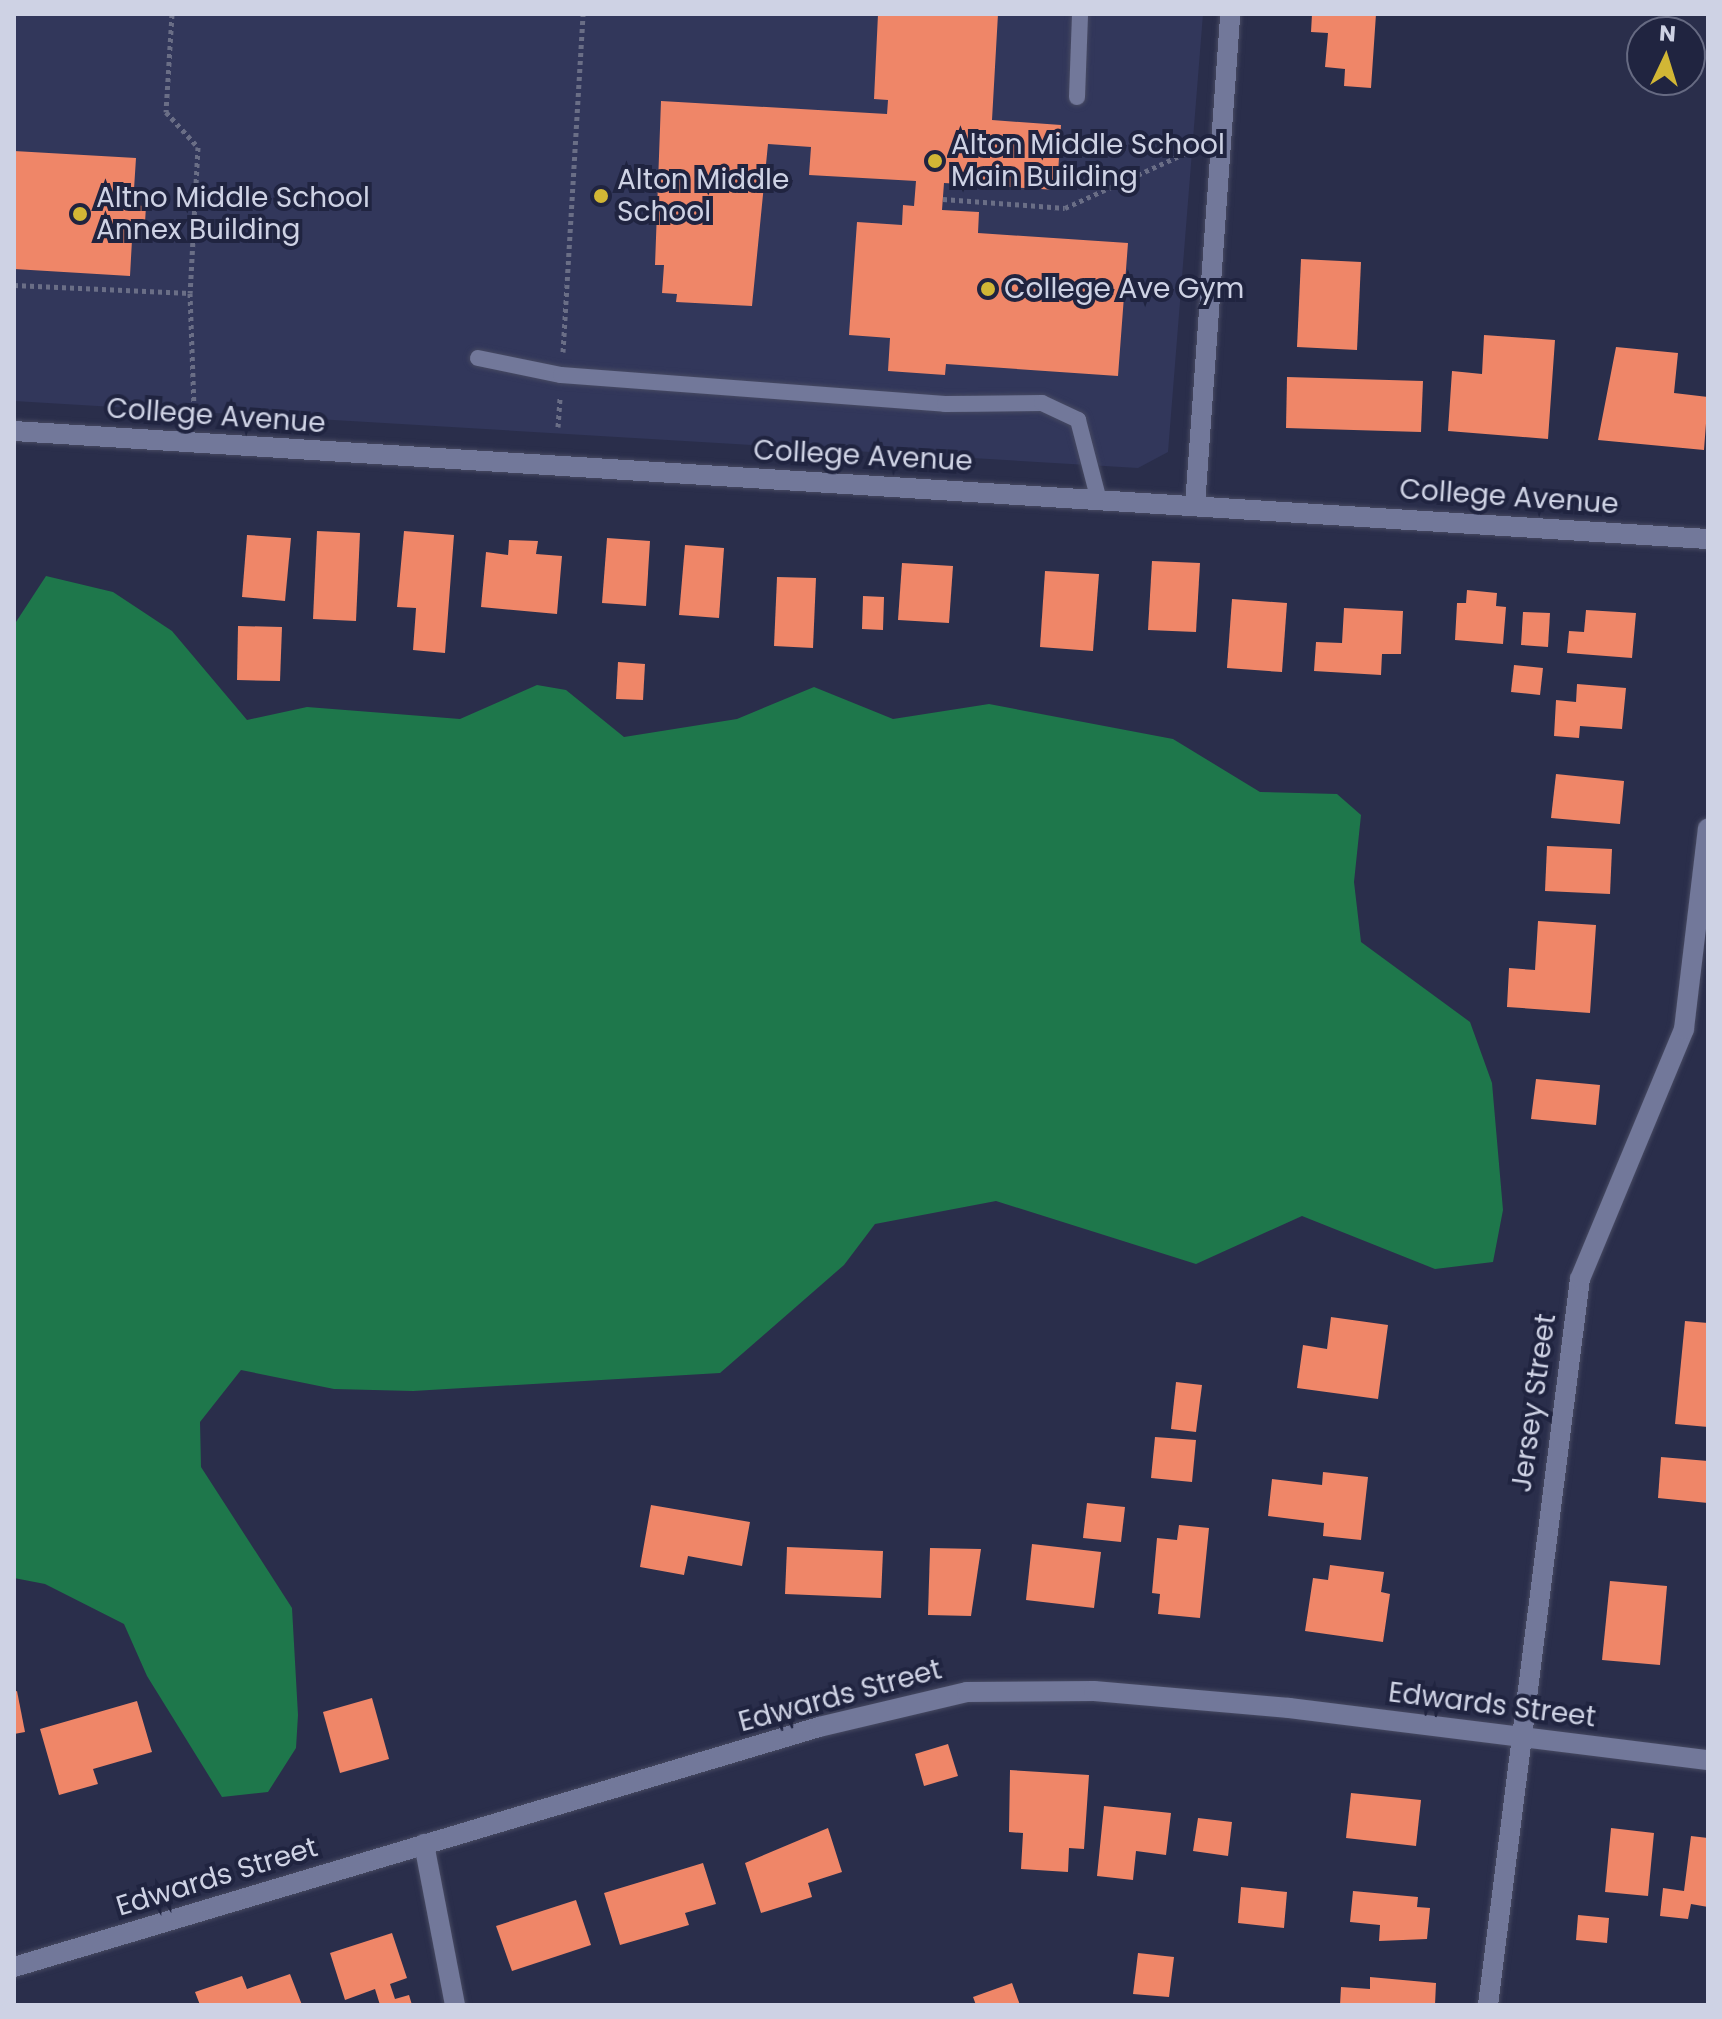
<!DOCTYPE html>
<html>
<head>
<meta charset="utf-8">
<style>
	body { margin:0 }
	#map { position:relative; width:1722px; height:2019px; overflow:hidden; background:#2a2e4b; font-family:Poppins,sans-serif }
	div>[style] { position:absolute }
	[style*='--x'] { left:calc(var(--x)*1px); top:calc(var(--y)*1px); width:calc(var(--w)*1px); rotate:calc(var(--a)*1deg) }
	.built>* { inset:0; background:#32375b }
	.forest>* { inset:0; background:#1e774b }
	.building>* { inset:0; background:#ef8668 }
	.path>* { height:5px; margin-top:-2.5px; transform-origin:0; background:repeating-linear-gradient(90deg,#6a6e86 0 4px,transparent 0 8px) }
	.roads { filter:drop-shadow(0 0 2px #474a62) drop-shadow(0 0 2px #474a62) }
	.lane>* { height:16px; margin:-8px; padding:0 8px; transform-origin:8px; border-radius:8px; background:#72789a }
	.street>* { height:20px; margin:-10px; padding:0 10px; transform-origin:10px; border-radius:10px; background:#72789a }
	.secondary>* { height:20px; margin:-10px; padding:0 10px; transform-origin:10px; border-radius:10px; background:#72789a }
	.dots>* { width:22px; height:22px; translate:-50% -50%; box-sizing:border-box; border:4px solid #202440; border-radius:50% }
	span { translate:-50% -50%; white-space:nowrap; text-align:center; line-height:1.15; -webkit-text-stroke:8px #202440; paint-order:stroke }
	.poi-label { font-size:28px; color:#ced2e4 }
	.left { translate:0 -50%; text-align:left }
	.street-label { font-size:28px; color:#ced2e4 }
	.frame { position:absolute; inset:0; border:16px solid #ced2e4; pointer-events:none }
	.north { position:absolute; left:1626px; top:16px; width:80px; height:80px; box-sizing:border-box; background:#202440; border:2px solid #666a82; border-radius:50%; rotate:4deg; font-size:22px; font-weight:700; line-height:32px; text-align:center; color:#ced2e4 }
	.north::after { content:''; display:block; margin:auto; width:28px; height:36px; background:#d2b735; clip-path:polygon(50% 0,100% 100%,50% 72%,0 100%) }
</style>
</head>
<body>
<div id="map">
	<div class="built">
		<i style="clip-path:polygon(14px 14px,1203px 14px,1168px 452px,1138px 468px,14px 401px)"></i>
	</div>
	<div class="forest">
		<i style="clip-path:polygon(46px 576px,113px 592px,172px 631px,247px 720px,307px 707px,460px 719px,537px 685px,566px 690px,624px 737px,737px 719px,814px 687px,893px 719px,989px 704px,1173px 739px,1260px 792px,1337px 794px,1361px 815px,1354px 882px,1361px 942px,1470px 1022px,1492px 1083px,1503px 1210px,1493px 1262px,1435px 1269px,1302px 1216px,1196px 1264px,996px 1201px,875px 1224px,844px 1265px,720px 1373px,413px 1391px,334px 1389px,241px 1370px,200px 1422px,201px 1467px,292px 1608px,298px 1715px,296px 1748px,268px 1792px,222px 1797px,147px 1676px,124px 1624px,45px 1584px,14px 1578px,14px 625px)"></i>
	</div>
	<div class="building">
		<i style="clip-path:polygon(878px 14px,998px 14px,992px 120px,1061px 125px,1057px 190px,944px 183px,942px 210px,979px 212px,978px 233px,1128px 243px,1118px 376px,946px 364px,945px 375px,888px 371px,890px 338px,849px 335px,857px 222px,902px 225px,903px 205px,914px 206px,916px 181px,809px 175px,811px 147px,768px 144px,752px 306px,676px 302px,677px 294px,662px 293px,664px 265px,655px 265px,661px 101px,887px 114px,888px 100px,874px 99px)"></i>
		<i style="clip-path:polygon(1312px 14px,1376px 14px,1371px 88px,1344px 86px,1345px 69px,1325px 67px,1328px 33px,1311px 32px)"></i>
		<i style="clip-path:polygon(14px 151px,136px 158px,133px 205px,146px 206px,145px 223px,133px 222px,130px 276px,14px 269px)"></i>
		<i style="clip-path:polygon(1301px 259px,1361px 262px,1357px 350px,1297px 347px)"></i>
		<i style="clip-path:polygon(1484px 335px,1555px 340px,1548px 439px,1448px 431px,1452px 371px,1482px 374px)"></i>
		<i style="clip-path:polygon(1616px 347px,1678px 353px,1674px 393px,1708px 397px,1704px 450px,1598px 440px)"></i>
		<i style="clip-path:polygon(1287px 377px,1423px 381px,1421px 432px,1286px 428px)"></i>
		<i style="clip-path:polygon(317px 531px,360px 533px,356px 621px,313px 619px)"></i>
		<i style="clip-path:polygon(404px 531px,454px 535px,445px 653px,413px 650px,416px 608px,397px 607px)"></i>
		<i style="clip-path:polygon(247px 535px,291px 538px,285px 601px,242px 597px)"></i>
		<i style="clip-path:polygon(607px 538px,650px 541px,646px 606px,602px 603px)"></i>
		<i style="clip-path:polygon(509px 540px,538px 541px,536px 554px,562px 556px,557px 614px,481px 607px,486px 552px,508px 555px)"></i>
		<i style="clip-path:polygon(685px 545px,724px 548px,719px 618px,679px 615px)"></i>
		<i style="clip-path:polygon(1152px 561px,1200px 563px,1196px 632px,1148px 630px)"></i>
		<i style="clip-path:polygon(902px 563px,953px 566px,949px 623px,898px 620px)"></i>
		<i style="clip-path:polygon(1045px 571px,1099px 574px,1093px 651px,1040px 647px)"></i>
		<i style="clip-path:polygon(777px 577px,816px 578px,813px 648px,774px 646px)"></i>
		<i style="clip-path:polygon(1467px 590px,1497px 593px,1496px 606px,1506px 607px,1503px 644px,1455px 640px,1457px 603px,1466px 603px)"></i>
		<i style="clip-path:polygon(863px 596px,884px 597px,883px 630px,862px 629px)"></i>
		<i style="clip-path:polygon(1232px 599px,1287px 603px,1282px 672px,1227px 668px)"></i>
		<i style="clip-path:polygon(1344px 608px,1403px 611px,1401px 654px,1382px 654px,1381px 675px,1314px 671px,1316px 642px,1342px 643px)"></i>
		<i style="clip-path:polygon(1586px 610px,1636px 613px,1632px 658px,1567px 653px,1569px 631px,1584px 632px)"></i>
		<i style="clip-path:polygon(1523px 612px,1550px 613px,1548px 647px,1521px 645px)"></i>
		<i style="clip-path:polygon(238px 626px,282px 627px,280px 681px,237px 680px)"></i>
		<i style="clip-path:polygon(618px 662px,645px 664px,643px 700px,616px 699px)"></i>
		<i style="clip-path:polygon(1514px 665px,1543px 668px,1540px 695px,1511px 692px)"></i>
		<i style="clip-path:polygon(1577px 684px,1626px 688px,1622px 729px,1580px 726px,1579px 738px,1554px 736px,1556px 700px,1576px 702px)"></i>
		<i style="clip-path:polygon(1556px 774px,1624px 781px,1620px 824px,1551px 818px)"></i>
		<i style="clip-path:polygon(1547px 846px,1612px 849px,1610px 894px,1545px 891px)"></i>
		<i style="clip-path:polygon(1538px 921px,1596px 925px,1590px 1013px,1507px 1007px,1509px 968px,1535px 970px)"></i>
		<i style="clip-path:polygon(1536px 1079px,1600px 1085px,1596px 1125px,1531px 1119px)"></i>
		<i style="clip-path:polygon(1331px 1317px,1388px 1325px,1378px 1399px,1297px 1388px,1303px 1345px,1327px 1349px)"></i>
		<i style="clip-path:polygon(1685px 1321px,1708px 1323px,1708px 1427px,1675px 1424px)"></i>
		<i style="clip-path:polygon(1176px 1382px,1202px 1385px,1196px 1432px,1171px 1429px)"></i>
		<i style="clip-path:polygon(1155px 1437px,1196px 1440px,1192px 1482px,1151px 1478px)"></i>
		<i style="clip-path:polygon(1661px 1457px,1708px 1461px,1708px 1503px,1658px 1498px)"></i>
		<i style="clip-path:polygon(1323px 1472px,1368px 1477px,1361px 1540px,1323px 1536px,1324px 1523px,1268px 1516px,1272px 1479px,1322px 1485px)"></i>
		<i style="clip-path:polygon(1087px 1503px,1125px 1507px,1121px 1542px,1083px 1538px)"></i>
		<i style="clip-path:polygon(651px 1505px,750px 1522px,742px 1566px,688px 1556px,684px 1575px,640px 1567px)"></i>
		<i style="clip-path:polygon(1179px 1525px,1209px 1528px,1200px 1618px,1158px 1614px,1160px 1594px,1152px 1593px,1157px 1538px,1177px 1540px)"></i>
		<i style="clip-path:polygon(1032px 1544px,1101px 1552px,1094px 1608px,1026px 1600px)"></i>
		<i style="clip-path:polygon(787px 1547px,883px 1551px,881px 1598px,785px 1594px)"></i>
		<i style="clip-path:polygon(930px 1548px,981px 1549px,971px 1616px,928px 1615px)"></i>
		<i style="clip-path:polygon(1330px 1565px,1384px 1572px,1381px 1592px,1390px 1594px,1383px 1642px,1305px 1631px,1313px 1578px,1328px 1580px)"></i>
		<i style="clip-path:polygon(1610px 1581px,1667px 1586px,1660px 1665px,1602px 1660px)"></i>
		<i style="clip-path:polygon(17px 1691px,25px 1732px,14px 1734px,14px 1692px)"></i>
		<i style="clip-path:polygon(372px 1698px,389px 1759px,340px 1773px,323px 1712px)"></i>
		<i style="clip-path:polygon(137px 1701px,152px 1752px,93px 1769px,98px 1784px,59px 1795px,40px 1729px)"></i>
		<i style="clip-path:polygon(948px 1744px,958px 1776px,924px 1786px,915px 1754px)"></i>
		<i style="clip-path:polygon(1010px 1770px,1089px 1775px,1084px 1849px,1069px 1848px,1068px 1872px,1021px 1869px,1023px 1833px,1009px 1832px)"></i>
		<i style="clip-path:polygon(1351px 1793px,1421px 1800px,1416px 1846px,1346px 1838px)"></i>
		<i style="clip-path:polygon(1104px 1806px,1171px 1813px,1166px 1855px,1136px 1851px,1133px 1880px,1097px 1876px)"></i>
		<i style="clip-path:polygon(1198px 1818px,1232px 1822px,1228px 1856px,1193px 1851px)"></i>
		<i style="clip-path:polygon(828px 1828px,842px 1872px,808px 1883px,812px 1897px,761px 1913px,745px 1863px)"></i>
		<i style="clip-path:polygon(1611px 1828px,1654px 1833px,1648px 1896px,1605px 1892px)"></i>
		<i style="clip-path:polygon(1691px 1836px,1708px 1838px,1708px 1907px,1691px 1904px,1688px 1919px,1660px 1916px,1663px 1888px,1684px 1891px)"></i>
		<i style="clip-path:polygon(703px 1863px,716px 1904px,685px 1913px,689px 1925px,620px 1945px,604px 1893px)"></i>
		<i style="clip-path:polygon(1241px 1887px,1287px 1892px,1284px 1928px,1238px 1923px)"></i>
		<i style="clip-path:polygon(1353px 1891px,1418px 1897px,1417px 1907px,1430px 1908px,1427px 1939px,1379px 1941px,1380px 1925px,1350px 1922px)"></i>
		<i style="clip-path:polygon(576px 1900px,591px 1945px,512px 1971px,496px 1926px)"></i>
		<i style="clip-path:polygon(1578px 1915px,1609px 1918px,1607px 1943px,1576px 1940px)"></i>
		<i style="clip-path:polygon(392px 1933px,407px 1978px,390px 1984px,395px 1999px,409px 1995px,412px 2005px,380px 2005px,375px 1989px,345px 2000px,330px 1953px)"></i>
		<i style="clip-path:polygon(1138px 1953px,1174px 1957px,1169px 1997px,1133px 1994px)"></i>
		<i style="clip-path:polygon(290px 1974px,302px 2005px,200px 2005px,195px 1992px,242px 1976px,247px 1989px)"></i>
		<i style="clip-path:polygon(1370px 1977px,1436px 1983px,1435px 2005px,1340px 2005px,1341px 1987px,1370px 1989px)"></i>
		<i style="clip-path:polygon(1012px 1983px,1020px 2005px,976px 2005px,973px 1997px)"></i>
	</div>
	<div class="path">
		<i style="--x:172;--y:14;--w:98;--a:93.5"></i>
		<i style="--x:166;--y:112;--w:47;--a:47.6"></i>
		<i style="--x:198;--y:147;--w:146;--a:93.1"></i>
		<i style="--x:190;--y:293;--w:112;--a:88"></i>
		<i style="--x:943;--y:199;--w:122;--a:4.2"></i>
		<i style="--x:1065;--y:208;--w:140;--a:-24.5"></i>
		<i style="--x:14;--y:285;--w:176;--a:2.6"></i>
		<i style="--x:563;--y:352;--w:339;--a:-86.6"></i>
		<i style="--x:558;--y:427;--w:29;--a:-86"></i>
	</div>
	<div class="roads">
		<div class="lane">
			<i style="--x:1077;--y:97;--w:83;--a:-87.9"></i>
			<i style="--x:478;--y:358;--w:85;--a:11.6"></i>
			<i style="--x:561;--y:375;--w:385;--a:4.3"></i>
			<i style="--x:945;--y:404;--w:97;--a:-0.6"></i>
			<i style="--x:1042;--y:403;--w:40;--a:25"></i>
			<i style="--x:1078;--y:420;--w:80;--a:75.4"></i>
		</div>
		<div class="street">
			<i style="--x:1195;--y:506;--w:493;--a:-85.9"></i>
			<i style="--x:424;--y:1844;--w:164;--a:79.1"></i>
			<i style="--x:14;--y:1967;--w:840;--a:-16.6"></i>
			<i style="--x:819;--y:1727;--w:152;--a:-13.3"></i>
			<i style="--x:967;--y:1692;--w:127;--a:-0.5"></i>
			<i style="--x:1094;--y:1691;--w:196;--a:5"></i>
			<i style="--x:1289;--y:1708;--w:422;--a:7.1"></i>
			<i style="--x:1488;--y:2005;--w:732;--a:-82.78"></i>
			<i style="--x:1580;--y:1279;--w:271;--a:-67.4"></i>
			<i style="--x:1684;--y:1029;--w:202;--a:-83.2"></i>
		</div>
		<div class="secondary">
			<i style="--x:14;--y:431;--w:1697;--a:3.65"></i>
		</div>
	</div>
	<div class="dots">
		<i style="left:935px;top:161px;background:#d2b735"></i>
		<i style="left:601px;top:196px;background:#d2b735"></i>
		<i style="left:80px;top:214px;background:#d2b735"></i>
		<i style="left:988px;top:289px;background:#d2b735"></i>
	</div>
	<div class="poi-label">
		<span class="left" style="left:951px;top:161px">Alton Middle School<br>Main Building</span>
		<span class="left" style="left:617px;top:196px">Alton Middle<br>School</span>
		<span class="left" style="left:96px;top:214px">Altno Middle School<br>Annex Building</span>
		<span class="left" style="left:1004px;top:289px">College Ave Gym</span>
	</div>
	<div class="street-label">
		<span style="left:216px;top:416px;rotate:4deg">College Avenue</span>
		<span style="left:863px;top:456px;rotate:3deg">College Avenue</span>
		<span style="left:1509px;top:497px;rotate:4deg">College Avenue</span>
		<span style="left:1534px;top:1403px;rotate:-82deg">Jersey Street</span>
		<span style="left:840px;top:1696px;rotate:-15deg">Edwards Street</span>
		<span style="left:1492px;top:1705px;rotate:7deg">Edwards Street</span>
		<span style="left:217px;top:1877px;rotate:-17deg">Edwards Street</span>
	</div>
	<div class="frame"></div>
	<div class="north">N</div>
</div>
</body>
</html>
